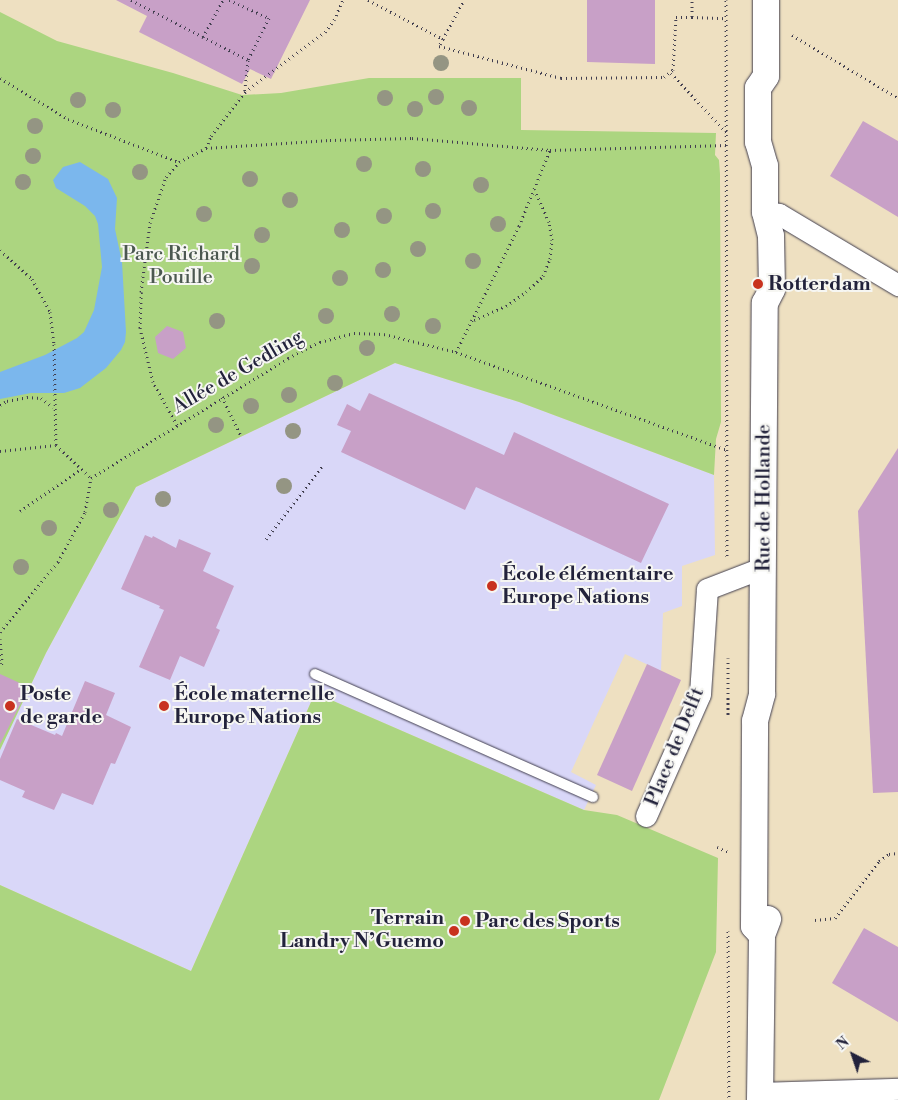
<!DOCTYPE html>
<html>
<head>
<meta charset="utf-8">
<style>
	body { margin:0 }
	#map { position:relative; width:898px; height:1100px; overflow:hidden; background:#eee0c1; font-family:"Libre Bodoni",serif }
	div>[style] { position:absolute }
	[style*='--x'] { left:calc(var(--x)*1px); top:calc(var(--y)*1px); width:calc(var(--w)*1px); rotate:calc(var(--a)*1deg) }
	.built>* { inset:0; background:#d9d7f8 }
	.green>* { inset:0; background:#acd580 }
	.water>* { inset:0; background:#7bb7ed }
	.building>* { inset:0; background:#c8a0c7 }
	.path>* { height:3px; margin-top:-1.5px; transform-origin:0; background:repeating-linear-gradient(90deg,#413e4f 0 1px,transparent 0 5px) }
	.roads { filter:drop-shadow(0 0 1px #413e4f) drop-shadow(0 0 1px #413e4f) }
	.service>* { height:10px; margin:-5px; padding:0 5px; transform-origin:5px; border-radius:5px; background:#fff }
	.minor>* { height:21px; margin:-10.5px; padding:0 10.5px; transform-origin:10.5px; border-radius:10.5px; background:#fff }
	.tertiary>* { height:26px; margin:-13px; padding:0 13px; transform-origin:13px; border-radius:13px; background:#fff }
	.trees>* { width:16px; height:16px; margin:-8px; border-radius:50%; background:#949583 }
	.dots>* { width:14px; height:14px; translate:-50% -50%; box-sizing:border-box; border:2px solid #f6f6f2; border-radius:50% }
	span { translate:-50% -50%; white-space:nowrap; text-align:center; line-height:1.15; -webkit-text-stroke:4px #f6f6f2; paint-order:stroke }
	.park-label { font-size:20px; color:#4b5850 }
	.poi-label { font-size:20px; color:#22223b; font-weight:700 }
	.left { translate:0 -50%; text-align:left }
	.right { translate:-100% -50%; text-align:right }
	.street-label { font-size:20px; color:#22223b }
	.north { position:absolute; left:828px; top:1030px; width:50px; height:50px; -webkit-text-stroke:4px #f6f6f2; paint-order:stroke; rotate:319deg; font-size:14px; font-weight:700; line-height:20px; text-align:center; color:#22223b }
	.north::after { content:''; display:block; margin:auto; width:18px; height:22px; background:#22223b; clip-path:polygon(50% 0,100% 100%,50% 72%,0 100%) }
</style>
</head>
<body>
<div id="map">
	<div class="built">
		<i style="clip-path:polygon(395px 363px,519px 402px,714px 475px,715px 555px,682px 566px,682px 606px,663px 613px,661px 671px,625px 654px,571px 772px,596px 785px,584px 810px,315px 693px,191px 971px,0 885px,0 750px,46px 653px,136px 487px)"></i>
	</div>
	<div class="green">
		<i style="clip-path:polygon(0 12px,57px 41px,173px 73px,242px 95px,281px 93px,369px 78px,521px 78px,521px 130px,716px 133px,715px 155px,719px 160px,720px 174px,721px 422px,716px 439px,714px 475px,519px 402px,395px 363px,136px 487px,46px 653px,0 750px)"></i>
		<i style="clip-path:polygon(315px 693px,584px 810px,617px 815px,718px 858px,716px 952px,659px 1100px,0 1100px,0 885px,191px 971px)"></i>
	</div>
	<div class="water">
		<i style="clip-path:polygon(80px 162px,108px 179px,117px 198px,115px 229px,122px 262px,126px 332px,125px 342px,121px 350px,106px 368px,80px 388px,64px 393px,31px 393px,0 399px,0 372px,45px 355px,77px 338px,84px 332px,94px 310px,102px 267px,98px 224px,95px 216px,85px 206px,56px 188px,53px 180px,63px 167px)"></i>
	</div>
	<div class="building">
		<i style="clip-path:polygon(116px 0,310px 0,271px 79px,250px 69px,242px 84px,139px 32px,147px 16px)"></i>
		<i style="clip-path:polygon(587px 0,655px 0,655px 64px,587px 62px)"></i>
		<i style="clip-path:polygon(863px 121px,898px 141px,898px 217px,830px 176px)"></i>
		<i style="clip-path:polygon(167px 326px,183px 332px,186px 348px,173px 359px,158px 353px,155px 337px)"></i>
		<i style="clip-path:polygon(369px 393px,504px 455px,514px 432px,669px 504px,641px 563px,476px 487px,465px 510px,341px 452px,351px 431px,337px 425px,347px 404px,360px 411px)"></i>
		<i style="clip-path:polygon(898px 448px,898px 792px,873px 793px,858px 511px)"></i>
		<i style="clip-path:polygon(145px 535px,152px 538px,153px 536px,176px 548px,179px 539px,211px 553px,203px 571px,234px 586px,216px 628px,220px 630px,204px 667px,180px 656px,170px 680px,139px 667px,164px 610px,159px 608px,160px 606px,121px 589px)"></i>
		<i style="clip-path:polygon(647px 664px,681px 680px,632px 791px,597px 775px)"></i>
		<i style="clip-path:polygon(0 674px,22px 684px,24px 697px,0 744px)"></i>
		<i style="clip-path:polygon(85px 681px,115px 693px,106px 715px,131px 727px,115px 764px,111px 763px,93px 805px,62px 793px,54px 810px,22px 797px,25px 791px,0 780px,0 759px,17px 719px,55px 735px,56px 733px,62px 736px)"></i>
		<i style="clip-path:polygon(864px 928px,898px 947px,898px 1022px,832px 983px)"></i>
	</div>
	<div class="path">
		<i style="--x:131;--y:0;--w:131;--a:27.1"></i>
		<i style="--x:248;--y:60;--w:31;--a:96"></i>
		<i style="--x:229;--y:0;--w:44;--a:24.2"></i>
		<i style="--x:269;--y:18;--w:47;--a:116.6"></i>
		<i style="--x:368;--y:0;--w:85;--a:27.5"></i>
		<i style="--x:443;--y:39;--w:44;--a:-61.7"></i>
		<i style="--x:726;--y:0;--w:557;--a:89.9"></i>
		<i style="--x:692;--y:17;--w:34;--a:2"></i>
		<i style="--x:792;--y:35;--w:123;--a:30.7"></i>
		<i style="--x:203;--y:37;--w:42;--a:-61.6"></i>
		<i style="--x:443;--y:39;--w:8;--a:120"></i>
		<i style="--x:439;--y:46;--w:126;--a:14.7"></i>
		<i style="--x:561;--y:78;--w:103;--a:-0.6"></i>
		<i style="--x:664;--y:77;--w:11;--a:-38"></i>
		<i style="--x:673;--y:70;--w:53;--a:-86.8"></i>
		<i style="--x:676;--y:17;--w:16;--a:0"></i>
		<i style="--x:692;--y:17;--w:17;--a:-90"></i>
		<i style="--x:671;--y:73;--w:82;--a:47"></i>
		<i style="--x:0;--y:78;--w:79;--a:31.1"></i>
		<i style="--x:68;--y:119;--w:119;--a:21.2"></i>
		<i style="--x:206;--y:148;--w:13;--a:-67"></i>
		<i style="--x:211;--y:136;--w:56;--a:-52.3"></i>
		<i style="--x:245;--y:92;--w:100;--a:-36.9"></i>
		<i style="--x:325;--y:32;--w:15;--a:-53"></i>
		<i style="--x:334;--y:20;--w:22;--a:-66"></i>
		<i style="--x:0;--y:250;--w:43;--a:42.2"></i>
		<i style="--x:32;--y:279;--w:38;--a:61"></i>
		<i style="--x:50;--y:312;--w:32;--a:83"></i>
		<i style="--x:54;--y:344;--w:101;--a:88.9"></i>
		<i style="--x:56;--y:445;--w:48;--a:43.3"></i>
		<i style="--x:474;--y:320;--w:35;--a:-24"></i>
		<i style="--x:506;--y:306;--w:24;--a:-35"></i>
		<i style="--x:526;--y:292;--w:23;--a:-43"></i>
		<i style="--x:543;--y:276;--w:18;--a:-68"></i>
		<i style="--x:550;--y:259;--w:19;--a:-84"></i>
		<i style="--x:552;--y:240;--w:18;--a:-99"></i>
		<i style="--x:549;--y:222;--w:35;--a:-114"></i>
		<i style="--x:456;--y:352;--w:141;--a:-63.4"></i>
		<i style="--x:519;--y:226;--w:82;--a:-67.8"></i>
		<i style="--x:550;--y:150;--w:177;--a:-1.6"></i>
		<i style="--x:222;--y:397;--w:43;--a:64"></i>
		<i style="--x:0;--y:405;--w:8;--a:-30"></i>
		<i style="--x:7;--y:401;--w:20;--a:-11"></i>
		<i style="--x:27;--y:397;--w:14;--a:4"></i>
		<i style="--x:41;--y:398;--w:15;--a:37"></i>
		<i style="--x:177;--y:425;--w:49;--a:-119.2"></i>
		<i style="--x:153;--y:382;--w:56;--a:-103.5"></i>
		<i style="--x:140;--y:328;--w:36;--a:-88"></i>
		<i style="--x:141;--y:292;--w:70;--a:-82.6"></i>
		<i style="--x:150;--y:223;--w:49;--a:-70.8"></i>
		<i style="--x:166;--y:177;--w:20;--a:-49"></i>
		<i style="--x:179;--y:162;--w:30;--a:-27"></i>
		<i style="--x:206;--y:148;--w:124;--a:-3.7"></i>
		<i style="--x:330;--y:140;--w:82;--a:-1.4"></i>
		<i style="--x:412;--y:138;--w:139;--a:5"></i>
		<i style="--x:0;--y:451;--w:56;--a:-6.1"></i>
		<i style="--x:20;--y:511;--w:74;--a:-34.5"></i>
		<i style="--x:266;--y:539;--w:93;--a:-52.4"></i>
		<i style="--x:0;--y:632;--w:91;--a:-50.4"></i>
		<i style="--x:58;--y:562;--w:57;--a:-61.6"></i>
		<i style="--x:85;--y:512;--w:35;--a:-80"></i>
		<i style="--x:91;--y:478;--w:231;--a:-31.3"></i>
		<i style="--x:288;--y:358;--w:36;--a:-27"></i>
		<i style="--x:320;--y:342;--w:35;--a:-15"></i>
		<i style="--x:354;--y:333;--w:30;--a:2"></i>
		<i style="--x:384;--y:334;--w:74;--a:14"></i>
		<i style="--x:456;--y:352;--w:287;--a:19.9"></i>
		<i style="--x:0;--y:639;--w:24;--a:85"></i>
		<i style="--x:2;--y:663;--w:4;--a:117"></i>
		<i style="--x:728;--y:658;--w:59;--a:90"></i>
		<i style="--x:717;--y:847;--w:12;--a:24"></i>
		<i style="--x:815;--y:920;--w:20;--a:-6"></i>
		<i style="--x:835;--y:918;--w:72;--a:-52.3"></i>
		<i style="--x:879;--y:861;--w:12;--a:-35"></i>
		<i style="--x:889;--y:854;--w:9;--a:-6"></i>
		<i style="--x:728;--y:931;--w:169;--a:89.7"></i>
	</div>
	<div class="roads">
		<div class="service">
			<i style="--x:315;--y:674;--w:304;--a:23.9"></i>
		</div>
		<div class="minor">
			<i style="--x:765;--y:212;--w:14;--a:8"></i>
			<i style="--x:779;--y:214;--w:139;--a:30.8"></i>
			<i style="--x:646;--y:816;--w:133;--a:-66.1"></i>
			<i style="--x:700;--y:694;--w:105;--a:-86.2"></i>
			<i style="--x:707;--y:589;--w:61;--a:-21.1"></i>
			<i style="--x:760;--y:1093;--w:138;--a:-1.7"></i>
		</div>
		<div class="tertiary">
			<i style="--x:762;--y:935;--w:12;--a:-132"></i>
			<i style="--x:754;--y:926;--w:205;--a:-89.7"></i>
			<i style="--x:755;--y:721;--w:28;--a:-75"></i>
			<i style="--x:762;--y:694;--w:391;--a:-89.6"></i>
			<i style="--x:765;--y:303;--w:16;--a:-63"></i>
			<i style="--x:772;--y:289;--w:53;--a:-91.1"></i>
			<i style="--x:771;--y:236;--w:25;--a:-104"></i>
			<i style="--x:765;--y:212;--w:46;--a:-90"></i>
			<i style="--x:765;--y:166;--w:25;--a:-106"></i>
			<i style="--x:758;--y:142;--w:54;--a:-90"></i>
			<i style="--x:758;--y:88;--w:14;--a:-56"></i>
			<i style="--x:766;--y:76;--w:76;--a:-90"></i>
			<i style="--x:760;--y:1100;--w:165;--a:-89.3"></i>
			<i style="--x:762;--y:935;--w:17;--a:-69"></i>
		</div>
	</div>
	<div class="trees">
		<i style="left:441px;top:63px"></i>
		<i style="left:436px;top:97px"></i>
		<i style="left:385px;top:98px"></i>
		<i style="left:78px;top:100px"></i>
		<i style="left:469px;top:108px"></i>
		<i style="left:415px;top:109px"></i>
		<i style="left:113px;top:110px"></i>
		<i style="left:35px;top:126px"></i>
		<i style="left:33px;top:156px"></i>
		<i style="left:364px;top:164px"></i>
		<i style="left:423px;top:169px"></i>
		<i style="left:140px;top:172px"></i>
		<i style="left:250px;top:179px"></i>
		<i style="left:23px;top:182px"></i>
		<i style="left:481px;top:185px"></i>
		<i style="left:290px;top:200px"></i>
		<i style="left:433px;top:211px"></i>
		<i style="left:204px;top:214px"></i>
		<i style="left:384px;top:216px"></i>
		<i style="left:498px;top:224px"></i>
		<i style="left:342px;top:230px"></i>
		<i style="left:262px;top:235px"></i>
		<i style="left:418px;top:249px"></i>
		<i style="left:473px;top:261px"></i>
		<i style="left:252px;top:266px"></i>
		<i style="left:383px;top:270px"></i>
		<i style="left:340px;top:278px"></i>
		<i style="left:392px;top:314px"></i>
		<i style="left:326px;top:316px"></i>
		<i style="left:217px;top:321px"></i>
		<i style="left:433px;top:326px"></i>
		<i style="left:367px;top:348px"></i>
		<i style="left:335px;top:383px"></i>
		<i style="left:289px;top:395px"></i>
		<i style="left:251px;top:406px"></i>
		<i style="left:216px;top:425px"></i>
		<i style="left:293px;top:431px"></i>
		<i style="left:284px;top:486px"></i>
		<i style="left:163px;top:499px"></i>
		<i style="left:111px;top:510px"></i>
		<i style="left:49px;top:528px"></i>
		<i style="left:21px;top:567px"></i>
	</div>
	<div class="dots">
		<i style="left:758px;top:284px;background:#c8321e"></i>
		<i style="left:492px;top:586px;background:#c8321e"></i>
		<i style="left:10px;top:706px;background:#c8321e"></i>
		<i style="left:164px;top:706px;background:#c8321e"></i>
		<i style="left:465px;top:921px;background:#c8321e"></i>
		<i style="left:454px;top:931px;background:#c8321e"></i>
	</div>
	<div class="park-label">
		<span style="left:181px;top:266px">Parc Richard<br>Pouille</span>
	</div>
	<div class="poi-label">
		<span class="left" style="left:768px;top:284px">Rotterdam</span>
		<span class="left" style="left:502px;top:586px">École élémentaire<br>Europe Nations</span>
		<span class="left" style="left:20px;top:706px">Poste<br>de garde</span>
		<span class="left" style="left:174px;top:706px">École maternelle<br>Europe Nations</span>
		<span class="right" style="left:444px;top:930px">Terrain<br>Landry N’Guemo</span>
		<span class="left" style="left:475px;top:921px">Parc des Sports</span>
	</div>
	<div class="street-label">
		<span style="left:238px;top:372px;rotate:-30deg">Allée de Gedling</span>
		<span style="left:764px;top:498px;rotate:-90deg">Rue de Hollande</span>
		<span style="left:675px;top:747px;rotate:-68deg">Place de Delft</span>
	</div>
	<div class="north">N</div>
</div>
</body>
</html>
